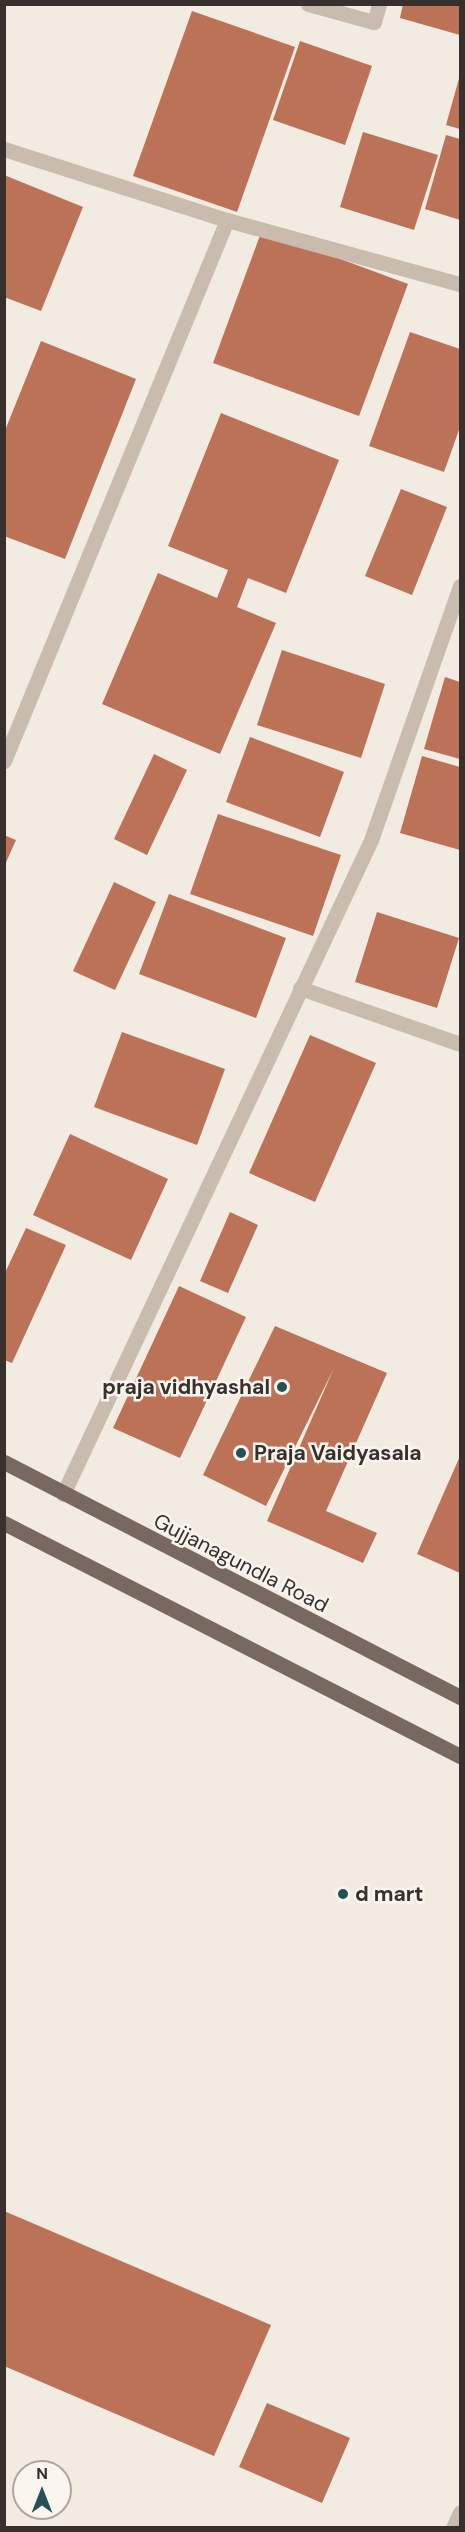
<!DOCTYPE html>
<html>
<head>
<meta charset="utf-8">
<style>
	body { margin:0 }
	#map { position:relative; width:465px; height:2532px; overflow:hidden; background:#f1ebe2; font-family:"DM Sans",sans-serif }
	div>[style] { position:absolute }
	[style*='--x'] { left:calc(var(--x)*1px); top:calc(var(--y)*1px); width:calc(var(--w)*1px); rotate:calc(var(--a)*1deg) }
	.building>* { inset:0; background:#bb7257 }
	.minor>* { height:15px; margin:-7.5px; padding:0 7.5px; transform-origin:7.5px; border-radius:7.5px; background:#c9bbae }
	.primary>* { height:15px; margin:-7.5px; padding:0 7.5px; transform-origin:7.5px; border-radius:7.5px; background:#79685f }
	.dots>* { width:16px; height:16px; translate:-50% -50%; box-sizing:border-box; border:3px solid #f9f4ee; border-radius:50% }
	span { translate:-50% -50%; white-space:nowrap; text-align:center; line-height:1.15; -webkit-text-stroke:5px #f9f4ee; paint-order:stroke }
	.poi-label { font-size:21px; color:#38302c; font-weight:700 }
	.right { translate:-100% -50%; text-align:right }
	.left { translate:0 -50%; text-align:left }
	.street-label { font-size:21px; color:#38302c }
	.frame { position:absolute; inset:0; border:6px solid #38302c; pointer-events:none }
	.north { position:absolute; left:12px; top:2460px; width:60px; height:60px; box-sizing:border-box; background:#f9f4ee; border:2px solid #aca6a0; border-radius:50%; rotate:0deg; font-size:16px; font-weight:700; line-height:24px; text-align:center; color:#38302c }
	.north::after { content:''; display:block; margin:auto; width:21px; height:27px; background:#255156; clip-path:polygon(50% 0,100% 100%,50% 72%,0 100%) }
</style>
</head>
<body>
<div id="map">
	<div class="building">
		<i style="clip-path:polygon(403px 4px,460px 4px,460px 35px,400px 18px)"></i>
		<i style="clip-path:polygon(192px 11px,295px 47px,237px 212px,133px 176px)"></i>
		<i style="clip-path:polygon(300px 41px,372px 66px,345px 145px,273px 120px)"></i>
		<i style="clip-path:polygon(460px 75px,460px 129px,446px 125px)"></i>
		<i style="clip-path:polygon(363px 132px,438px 155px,414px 230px,340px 207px)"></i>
		<i style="clip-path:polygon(446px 135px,460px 139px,460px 220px,425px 209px)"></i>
		<i style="clip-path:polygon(4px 175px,83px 207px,41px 311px,4px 297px)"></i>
		<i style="clip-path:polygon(262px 230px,408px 284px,359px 416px,213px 363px)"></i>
		<i style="clip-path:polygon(410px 332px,460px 349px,460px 427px,444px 472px,369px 446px)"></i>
		<i style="clip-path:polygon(41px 341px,136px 379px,65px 559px,4px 536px,4px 433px)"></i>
		<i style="clip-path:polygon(221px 413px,339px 460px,286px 593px,248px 578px,237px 607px,276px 623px,220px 754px,102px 704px,158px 573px,217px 598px,228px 570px,168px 546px)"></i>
		<i style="clip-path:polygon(401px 489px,447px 507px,412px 595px,365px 576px)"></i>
		<i style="clip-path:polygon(282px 650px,385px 684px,361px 758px,257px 725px)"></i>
		<i style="clip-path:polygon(445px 677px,460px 682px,460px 759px,424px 749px)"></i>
		<i style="clip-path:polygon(250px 737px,344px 772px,320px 837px,226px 802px)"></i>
		<i style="clip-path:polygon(154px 754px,187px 770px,147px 855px,114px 839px)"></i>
		<i style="clip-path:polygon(422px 756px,460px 767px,460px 850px,400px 833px)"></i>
		<i style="clip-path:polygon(218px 814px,341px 855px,313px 936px,190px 894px)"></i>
		<i style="clip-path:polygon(4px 835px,16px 840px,4px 867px)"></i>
		<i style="clip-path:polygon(114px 882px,156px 902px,115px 990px,73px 971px)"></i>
		<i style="clip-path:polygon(169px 894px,286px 938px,256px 1018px,139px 974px)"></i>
		<i style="clip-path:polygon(377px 912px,459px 938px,437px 1008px,355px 982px)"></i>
		<i style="clip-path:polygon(122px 1032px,225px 1069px,197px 1145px,94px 1107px)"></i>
		<i style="clip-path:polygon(310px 1035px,376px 1063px,315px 1202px,249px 1173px)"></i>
		<i style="clip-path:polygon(70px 1134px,168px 1179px,131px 1260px,33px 1215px)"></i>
		<i style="clip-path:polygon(230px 1212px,258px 1225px,228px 1293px,200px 1281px)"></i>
		<i style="clip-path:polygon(26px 1228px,66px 1245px,12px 1363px,4px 1360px,4px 1275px)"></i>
		<i style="clip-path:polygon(179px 1286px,246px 1317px,180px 1458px,113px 1428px)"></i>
		<i style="clip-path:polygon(275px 1326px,387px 1373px,326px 1511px,377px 1533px,363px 1563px,267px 1521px,334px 1368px,266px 1506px,203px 1475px)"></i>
		<i style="clip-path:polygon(460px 1456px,460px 1573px,417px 1554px)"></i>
		<i style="clip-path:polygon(4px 2211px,271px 2325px,214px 2456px,4px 2366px)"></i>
		<i style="clip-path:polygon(267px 2403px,350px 2438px,322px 2503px,239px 2467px)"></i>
	</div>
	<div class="minor">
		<i style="--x:308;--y:4;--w:68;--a:15.3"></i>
		<i style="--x:374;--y:22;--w:19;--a:-74"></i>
		<i style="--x:4;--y:149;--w:234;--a:17.7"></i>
		<i style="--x:227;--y:220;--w:242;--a:15.4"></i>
		<i style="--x:4;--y:761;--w:585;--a:-67.6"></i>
		<i style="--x:300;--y:988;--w:170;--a:19.3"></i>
		<i style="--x:63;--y:1494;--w:723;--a:-64.78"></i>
		<i style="--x:371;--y:840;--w:269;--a:-70.7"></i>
		<i style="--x:453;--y:2528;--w:17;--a:-66"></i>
	</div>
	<div class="primary">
		<i style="--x:4;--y:1462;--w:513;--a:27.26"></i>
		<i style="--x:4;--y:1523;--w:512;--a:27.07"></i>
	</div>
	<div class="dots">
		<i style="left:282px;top:1387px;background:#255156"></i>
		<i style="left:241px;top:1453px;background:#255156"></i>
		<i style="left:343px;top:1894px;background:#255156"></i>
	</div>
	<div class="poi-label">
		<span class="right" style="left:270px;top:1387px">praja vidhyashal</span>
		<span class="left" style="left:254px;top:1453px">Praja Vaidyasala</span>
		<span class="left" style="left:355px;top:1894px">d mart</span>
	</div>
	<div class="street-label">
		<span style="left:241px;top:1563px;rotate:27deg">Gujjanagundla Road</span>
	</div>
	<div class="frame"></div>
	<div class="north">N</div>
</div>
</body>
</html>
